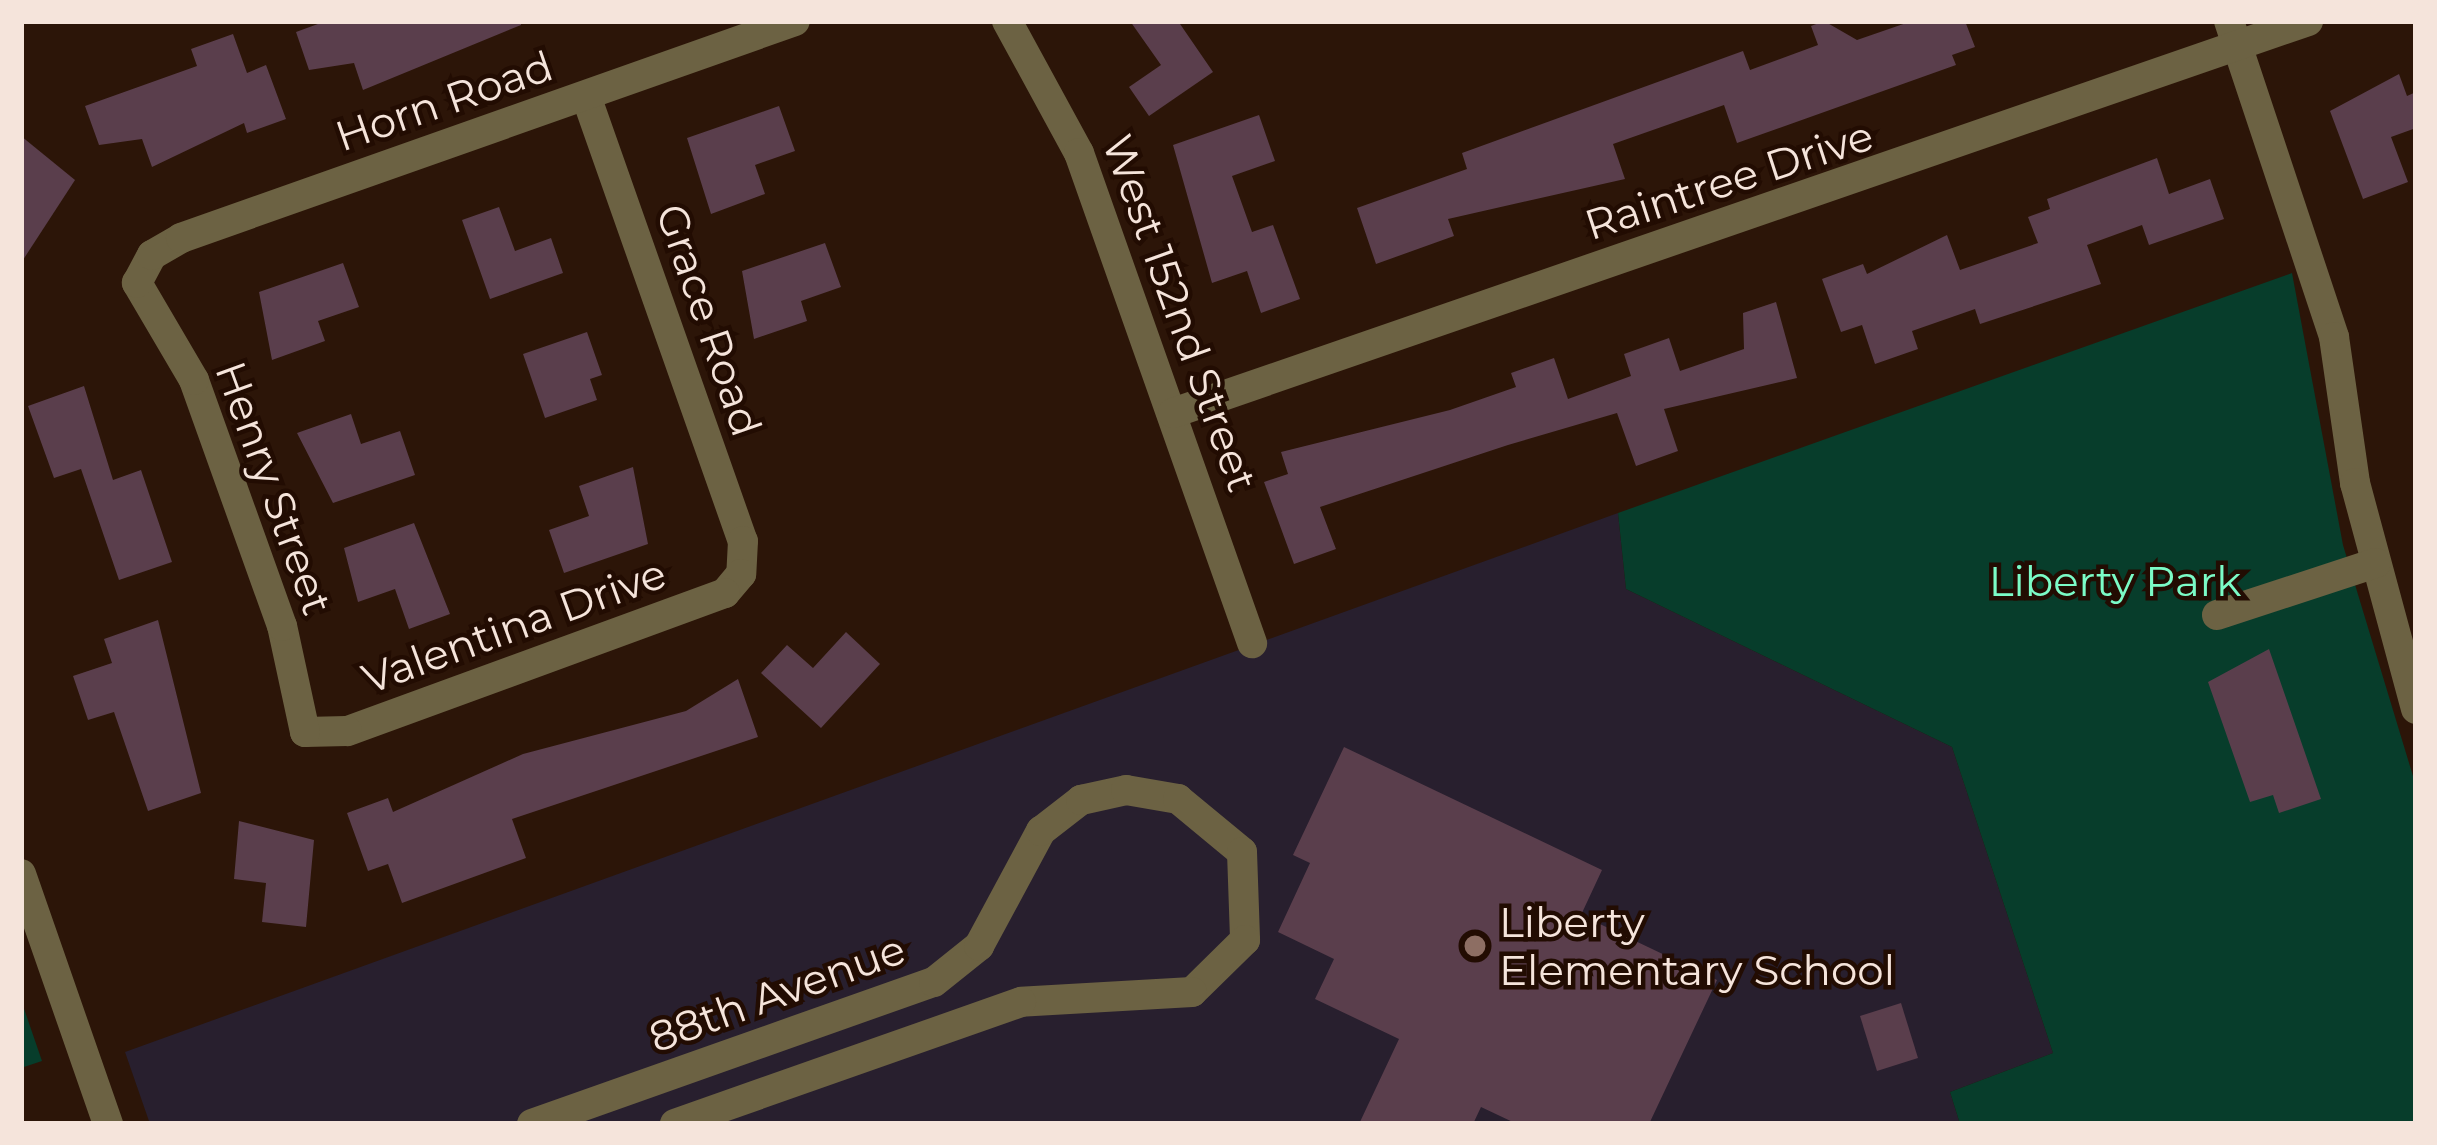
<!DOCTYPE html>
<html>
<head>
<meta charset="utf-8">
<style>
	body { margin:0 }
	#map { position:relative; width:2437px; height:1145px; overflow:hidden; background:#2c1508; font-family:Montserrat,sans-serif }
	div>[style] { position:absolute }
	[style*='--x'] { left:calc(var(--x)*1px); top:calc(var(--y)*1px); width:calc(var(--w)*1px); rotate:calc(var(--a)*1deg) }
	.education>* { inset:0; background:#281f2e }
	.green>* { inset:0; background:#073d2b }
	.building>* { inset:0; background:#5a3e4c }
	.minor>* { height:30px; margin:-15px; padding:0 15px; transform-origin:15px; border-radius:15px; background:#6c6243 }
	.dots>* { width:33px; height:33px; translate:-50% -50%; box-sizing:border-box; border:6px solid #220c02; border-radius:50% }
	span { translate:-50% -50%; white-space:nowrap; text-align:center; line-height:1.15; -webkit-text-stroke:9px #220c02; paint-order:stroke }
	.street-label { font-size:42px; color:#f5e4db }
	.park-label { font-size:42px; color:#7bfbc7 }
	.poi-label { font-size:42px; color:#f5e4db }
	.left { translate:0 -50%; text-align:left }
	.frame { position:absolute; inset:0; border:24px solid #f5e4db; pointer-events:none }
</style>
</head>
<body>
<div id="map">
	<div class="education">
		<i style="clip-path:polygon(1618px 513px,1626px 589px,1952px 747px,2053px 1053px,1950px 1092px,1960px 1124px,150px 1124px,125px 1052px)"></i>
	</div>
	<div class="green">
		<i style="clip-path:polygon(2292px 273px,2343px 545px,2416px 786px,2416px 1124px,1960px 1124px,1950px 1092px,2053px 1053px,1952px 747px,1626px 589px,1618px 513px)"></i>
		<i style="clip-path:polygon(21px 1000px,42px 1061px,21px 1068px)"></i>
	</div>
	<div class="building">
		<i style="clip-path:polygon(326px 21px,521px 21px,521px 25px,363px 90px,354px 63px,309px 70px,296px 32px)"></i>
		<i style="clip-path:polygon(1130px 21px,1178px 21px,1213px 72px,1149px 116px,1129px 87px,1161px 65px)"></i>
		<i style="clip-path:polygon(1824px 21px,1857px 40px,1912px 21px,1965px 21px,1975px 47px,1952px 55px,1956px 65px,1737px 143px,1724px 105px,1613px 144px,1625px 179px,1448px 219px,1454px 236px,1376px 264px,1357px 208px,1467px 169px,1462px 153px,1743px 51px,1750px 70px,1818px 45px,1811px 26px)"></i>
		<i style="clip-path:polygon(233px 34px,247px 73px,266px 65px,286px 119px,247px 133px,244px 123px,152px 167px,142px 139px,99px 145px,85px 106px,197px 66px,191px 49px)"></i>
		<i style="clip-path:polygon(2399px 74px,2407px 96px,2416px 92px,2416px 128px,2391px 137px,2408px 182px,2363px 199px,2330px 111px)"></i>
		<i style="clip-path:polygon(779px 106px,795px 151px,755px 165px,765px 194px,711px 214px,687px 138px)"></i>
		<i style="clip-path:polygon(1259px 115px,1275px 161px,1232px 176px,1252px 232px,1273px 225px,1300px 299px,1261px 313px,1247px 271px,1212px 283px,1173px 145px)"></i>
		<i style="clip-path:polygon(21px 136px,75px 180px,21px 263px)"></i>
		<i style="clip-path:polygon(2157px 158px,2169px 194px,2210px 179px,2224px 219px,2149px 245px,2142px 225px,2087px 245px,2101px 284px,1980px 324px,1975px 309px,1912px 331px,1918px 349px,1875px 364px,1862px 325px,1841px 332px,1822px 279px,1863px 264px,1867px 274px,1947px 235px,1960px 270px,2038px 243px,2028px 217px,2050px 209px,2047px 199px)"></i>
		<i style="clip-path:polygon(499px 207px,515px 251px,551px 238px,563px 273px,490px 299px,462px 220px)"></i>
		<i style="clip-path:polygon(825px 243px,841px 287px,801px 301px,807px 321px,754px 339px,742px 271px)"></i>
		<i style="clip-path:polygon(343px 263px,359px 307px,318px 321px,325px 341px,272px 360px,259px 292px)"></i>
		<i style="clip-path:polygon(1776px 302px,1797px 378px,1664px 409px,1678px 451px,1636px 466px,1617px 413px,1508px 445px,1320px 507px,1336px 549px,1294px 564px,1264px 482px,1288px 474px,1281px 452px,1450px 410px,1516px 387px,1511px 373px,1554px 358px,1568px 399px,1631px 376px,1624px 354px,1669px 338px,1680px 371px,1744px 349px,1743px 313px)"></i>
		<i style="clip-path:polygon(587px 332px,602px 375px,590px 379px,597px 400px,545px 418px,523px 354px)"></i>
		<i style="clip-path:polygon(84px 386px,113px 480px,141px 470px,172px 562px,119px 580px,81px 469px,54px 478px,28px 406px)"></i>
		<i style="clip-path:polygon(351px 414px,361px 444px,400px 431px,415px 475px,333px 503px,297px 433px)"></i>
		<i style="clip-path:polygon(633px 467px,648px 544px,564px 573px,549px 530px,589px 516px,579px 486px)"></i>
		<i style="clip-path:polygon(414px 523px,450px 614px,409px 629px,395px 589px,358px 602px,344px 548px)"></i>
		<i style="clip-path:polygon(158px 620px,201px 793px,148px 811px,114px 712px,88px 720px,73px 676px,112px 663px,104px 639px)"></i>
		<i style="clip-path:polygon(846px 632px,880px 664px,821px 728px,761px 673px,787px 645px,813px 668px)"></i>
		<i style="clip-path:polygon(2269px 649px,2321px 799px,2279px 813px,2273px 795px,2250px 802px,2208px 682px)"></i>
		<i style="clip-path:polygon(738px 679px,758px 737px,512px 819px,526px 858px,402px 903px,388px 864px,368px 871px,347px 813px,388px 798px,393px 812px,523px 754px,686px 711px)"></i>
		<i style="clip-path:polygon(1344px 747px,1602px 870px,1581px 915px,1717px 980px,1649px 1124px,1517px 1124px,1481px 1107px,1473px 1124px,1359px 1124px,1399px 1039px,1315px 999px,1334px 959px,1278px 932px,1310px 863px,1293px 855px)"></i>
		<i style="clip-path:polygon(239px 821px,314px 840px,306px 927px,262px 922px,266px 883px,234px 879px)"></i>
		<i style="clip-path:polygon(1901px 1003px,1918px 1058px,1877px 1071px,1860px 1016px)"></i>
	</div>
	<div class="minor">
		<i style="--x:1007;--y:21;--w:150;--a:61.4"></i>
		<i style="--x:1079;--y:153;--w:520;--a:70.55"></i>
		<i style="--x:2229;--y:21;--w:333;--a:71.6"></i>
		<i style="--x:2334;--y:337;--w:148;--a:81.8"></i>
		<i style="--x:2355;--y:483;--w:234;--a:74.9"></i>
		<i style="--x:586;--y:96;--w:472;--a:70.6"></i>
		<i style="--x:743;--y:541;--w:33;--a:93"></i>
		<i style="--x:741;--y:574;--w:25;--a:130"></i>
		<i style="--x:725;--y:593;--w:402;--a:159.9"></i>
		<i style="--x:347;--y:731;--w:42;--a:178.6"></i>
		<i style="--x:305;--y:732;--w:108;--a:-102.2"></i>
		<i style="--x:282;--y:626;--w:261;--a:-109.7"></i>
		<i style="--x:194;--y:380;--w:113;--a:-120.4"></i>
		<i style="--x:137;--y:283;--w:32;--a:-62"></i>
		<i style="--x:152;--y:255;--w:34;--a:-30"></i>
		<i style="--x:181;--y:238;--w:651;--a:-19.46"></i>
		<i style="--x:1173;--y:413;--w:1201;--a:-19.05"></i>
		<i style="--x:2217;--y:615;--w:167;--a:-18.1"></i>
		<i style="--x:21;--y:874;--w:265;--a:70.8"></i>
		<i style="--x:532;--y:1124;--w:426;--a:-19.5"></i>
		<i style="--x:934;--y:982;--w:58;--a:-38.7"></i>
		<i style="--x:979;--y:946;--w:131;--a:-61.7"></i>
		<i style="--x:1041;--y:831;--w:51;--a:-37.8"></i>
		<i style="--x:1081;--y:800;--w:46;--a:-12.5"></i>
		<i style="--x:1126;--y:790;--w:53;--a:9.8"></i>
		<i style="--x:1178;--y:799;--w:83;--a:39.6"></i>
		<i style="--x:1242;--y:852;--w:88;--a:88"></i>
		<i style="--x:1245;--y:940;--w:74;--a:135.5"></i>
		<i style="--x:1192;--y:992;--w:171;--a:176.7"></i>
		<i style="--x:1021;--y:1002;--w:367;--a:160.6"></i>
	</div>
	<div class="dots">
		<i style="left:1475px;top:946px;background:#8d6e63"></i>
	</div>
	<div class="street-label">
		<span style="left:444px;top:101px;rotate:-19deg">Horn Road</span>
		<span style="left:1729px;top:180px;rotate:-18deg">Raintree Drive</span>
		<span style="left:1180px;top:313px;rotate:70deg">West 152nd Street</span>
		<span style="left:709px;top:320px;rotate:71deg">Grace Road</span>
		<span style="left:274px;top:488px;rotate:70deg">Henry Street</span>
		<span style="left:514px;top:626px;rotate:-20deg">Valentina Drive</span>
		<span style="left:777px;top:993px;rotate:-20deg">88th Avenue</span>
	</div>
	<div class="park-label">
		<span style="left:2115px;top:581px">Liberty Park</span>
	</div>
	<div class="poi-label">
		<span class="left" style="left:1499px;top:946px">Liberty<br>Elementary School</span>
	</div>
	<div class="frame"></div>
</div>
</body>
</html>
